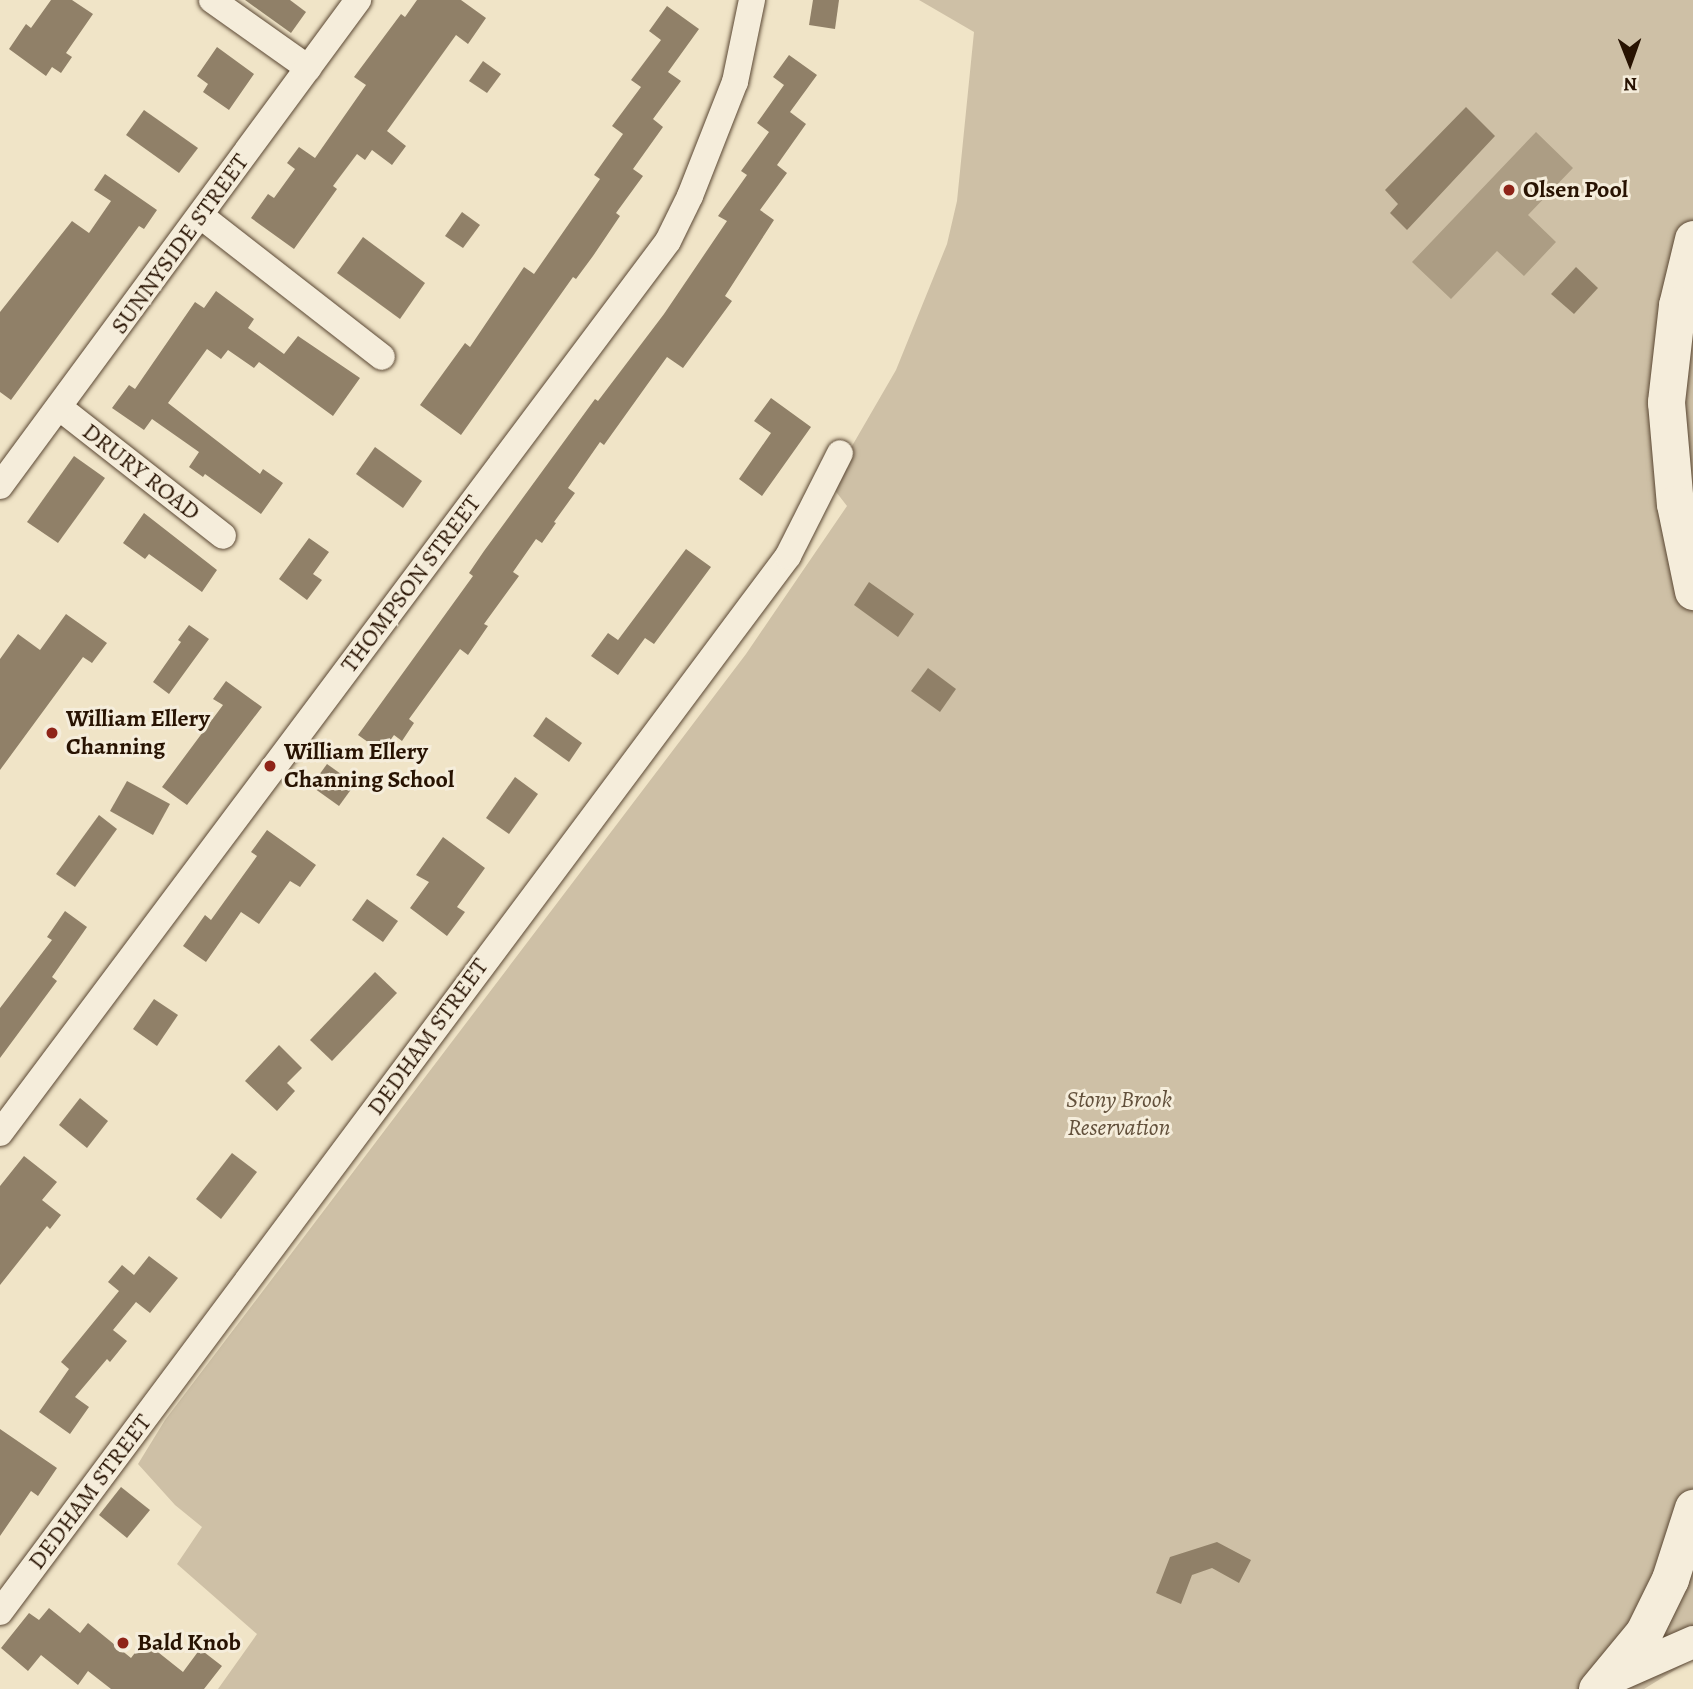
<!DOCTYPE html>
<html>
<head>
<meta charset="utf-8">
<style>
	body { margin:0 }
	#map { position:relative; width:1693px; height:1689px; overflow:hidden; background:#f0e4c7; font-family:Alegreya,serif }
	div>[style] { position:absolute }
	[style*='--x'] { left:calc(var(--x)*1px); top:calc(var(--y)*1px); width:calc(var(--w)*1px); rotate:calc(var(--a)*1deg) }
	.green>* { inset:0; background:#cec0a6 }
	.water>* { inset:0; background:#ac9d84 }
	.building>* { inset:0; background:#908068 }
	.roads { filter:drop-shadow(0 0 2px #5a4733) drop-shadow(0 0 2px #5a4733) }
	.minor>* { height:26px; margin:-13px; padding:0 13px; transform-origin:13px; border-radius:13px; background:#f5eddb }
	.tertiary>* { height:32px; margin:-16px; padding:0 16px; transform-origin:16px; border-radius:16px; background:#f5eddb }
	.secondary>* { height:37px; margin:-18.5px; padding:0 18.5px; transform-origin:18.5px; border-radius:18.5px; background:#f5eddb }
	.dots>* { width:19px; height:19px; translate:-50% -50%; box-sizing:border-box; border:4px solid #f5eddb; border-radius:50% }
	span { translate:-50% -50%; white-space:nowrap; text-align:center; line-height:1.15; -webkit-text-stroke:6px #f5eddb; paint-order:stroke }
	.poi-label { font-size:24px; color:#281302; font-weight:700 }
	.left { translate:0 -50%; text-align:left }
	.street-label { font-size:24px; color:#281302 }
	.park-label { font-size:24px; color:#62503b; font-style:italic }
	.north { position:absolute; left:1595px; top:28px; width:70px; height:70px; -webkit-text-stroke:5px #f5eddb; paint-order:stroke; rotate:179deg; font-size:19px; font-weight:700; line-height:28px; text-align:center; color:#281302 }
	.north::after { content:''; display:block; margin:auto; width:24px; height:32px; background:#281302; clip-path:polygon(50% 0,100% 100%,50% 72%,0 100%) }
</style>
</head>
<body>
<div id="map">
	<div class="green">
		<i style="clip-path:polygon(919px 0,1693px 0,1693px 1659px,1644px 1689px,218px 1689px,257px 1634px,177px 1564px,202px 1527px,175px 1505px,138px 1464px,165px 1420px,746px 654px,847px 506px,830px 484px,896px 370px,947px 244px,957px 201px,974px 32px)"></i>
	</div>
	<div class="water">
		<i style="clip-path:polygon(1536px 132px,1573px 168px,1528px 215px,1556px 242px,1524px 276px,1497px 251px,1451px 299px,1412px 262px)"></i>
	</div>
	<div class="building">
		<i style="clip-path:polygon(51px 0,72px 0,93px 14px,66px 53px,72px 57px,61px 73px,52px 67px,46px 76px,9px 49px,26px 24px,31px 28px)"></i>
		<i style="clip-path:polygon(245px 0,290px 0,306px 12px,291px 33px)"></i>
		<i style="clip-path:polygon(417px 0,461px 0,486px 18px,468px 44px,456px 35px,387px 131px,406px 146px,392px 165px,372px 150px,365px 160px,357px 154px,333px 186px,337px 189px,294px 249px,251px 218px,268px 194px,274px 198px,295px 169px,287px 163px,299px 147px,315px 158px,366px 85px,354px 77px,401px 14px,405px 17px)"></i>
		<i style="clip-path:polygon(813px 0,839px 0,835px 29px,809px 25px)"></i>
		<i style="clip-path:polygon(667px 6px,699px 29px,668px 72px,681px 81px,653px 119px,663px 127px,633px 169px,643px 176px,616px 213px,620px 216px,593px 256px,576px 279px,573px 277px,461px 435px,420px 405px,465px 343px,470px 347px,524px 267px,534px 274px,600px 179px,594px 175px,623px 134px,612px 126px,641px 87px,631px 80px,661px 40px,649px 31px)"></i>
		<i style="clip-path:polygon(217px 47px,254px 74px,229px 110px,203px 92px,208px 84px,197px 76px)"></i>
		<i style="clip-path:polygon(789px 55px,817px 75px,790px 112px,806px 124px,777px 165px,787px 173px,760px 210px,774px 220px,725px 296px,732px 301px,683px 368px,667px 357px,604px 445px,600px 442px,568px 488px,575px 493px,554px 522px,556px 523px,542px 543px,536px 539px,513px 572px,519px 576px,484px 624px,488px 626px,468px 655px,460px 649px,409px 719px,414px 723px,402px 741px,394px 735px,382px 752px,358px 735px,473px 576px,469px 573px,484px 551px,595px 399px,598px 401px,664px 314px,727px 221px,718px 216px,747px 175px,741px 171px,769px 132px,757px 123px,784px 85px,773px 77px)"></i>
		<i style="clip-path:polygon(483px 61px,501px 74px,487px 93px,469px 81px)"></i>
		<i style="clip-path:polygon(1466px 107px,1495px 136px,1407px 230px,1390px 213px,1398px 204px,1385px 190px)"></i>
		<i style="clip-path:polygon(144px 110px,198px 148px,179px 173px,126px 135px)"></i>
		<i style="clip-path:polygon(105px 174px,157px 210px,144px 229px,139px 226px,11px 400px,0 392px,0 312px,72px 221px,89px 233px,111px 201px,94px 190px)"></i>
		<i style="clip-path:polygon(462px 212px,480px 225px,463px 248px,445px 236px)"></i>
		<i style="clip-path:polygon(363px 237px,425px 283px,400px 319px,337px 273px)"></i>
		<i style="clip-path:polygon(1576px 267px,1598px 288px,1574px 314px,1551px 294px)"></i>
		<i style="clip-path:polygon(216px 291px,254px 319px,248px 328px,284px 354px,298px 336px,360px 378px,333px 416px,259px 362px,254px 368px,228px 350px,221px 359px,207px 349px,168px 403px,260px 474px,263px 469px,283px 483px,261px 514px,205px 474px,203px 477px,189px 467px,199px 452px,152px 419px,144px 430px,112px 408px,129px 385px,135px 389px,195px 302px,204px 308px)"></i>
		<i style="clip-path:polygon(771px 398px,811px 427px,762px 496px,739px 479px,771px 433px,754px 421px)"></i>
		<i style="clip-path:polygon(375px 447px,422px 481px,403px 508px,356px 474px)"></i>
		<i style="clip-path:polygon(74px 456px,105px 478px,58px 543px,27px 522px)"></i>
		<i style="clip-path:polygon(144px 513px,217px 570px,202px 592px,149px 554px,145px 559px,123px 543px)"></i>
		<i style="clip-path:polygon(309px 538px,329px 552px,313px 574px,322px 580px,307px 600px,279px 579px)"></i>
		<i style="clip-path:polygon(686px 549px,711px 567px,654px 644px,645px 638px,618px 675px,591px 656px,608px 633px,618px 640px)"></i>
		<i style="clip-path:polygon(869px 582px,914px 614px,898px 637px,854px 605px)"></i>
		<i style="clip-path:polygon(66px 614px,107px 643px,92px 663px,83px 657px,0 770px,0 659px,18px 634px,40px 650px)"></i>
		<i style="clip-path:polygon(189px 625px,209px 639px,169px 694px,153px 682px,181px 642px,178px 640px)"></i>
		<i style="clip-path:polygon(928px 668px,956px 689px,940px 712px,911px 691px)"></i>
		<i style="clip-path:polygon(226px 681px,262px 707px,187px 805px,162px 787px,223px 705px,213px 699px)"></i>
		<i style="clip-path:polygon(546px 717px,582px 743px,569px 762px,533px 736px)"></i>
		<i style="clip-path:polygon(327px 764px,355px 784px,339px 806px,311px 786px)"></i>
		<i style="clip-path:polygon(515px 777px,538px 794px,509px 834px,486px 818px)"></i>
		<i style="clip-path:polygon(127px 781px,170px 804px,153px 835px,110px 811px)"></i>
		<i style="clip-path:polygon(99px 815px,117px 829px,75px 887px,56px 874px)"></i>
		<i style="clip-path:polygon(267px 830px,316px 865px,300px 887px,290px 881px,259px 924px,241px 912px,206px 962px,183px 946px,205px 915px,211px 920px,257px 856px,251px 852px)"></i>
		<i style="clip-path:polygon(443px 837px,485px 868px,457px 907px,465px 912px,447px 936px,410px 908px,429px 882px,416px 875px)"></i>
		<i style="clip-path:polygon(367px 899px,398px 921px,383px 942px,352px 920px)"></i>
		<i style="clip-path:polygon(65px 911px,87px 927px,52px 977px,57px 981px,0 1058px,0 1008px,52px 940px,47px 937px)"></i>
		<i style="clip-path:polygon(375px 972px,397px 993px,332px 1061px,310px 1040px)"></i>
		<i style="clip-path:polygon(154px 999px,178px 1015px,157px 1046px,133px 1029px)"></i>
		<i style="clip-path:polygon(279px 1045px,302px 1068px,287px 1083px,295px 1091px,277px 1111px,245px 1081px)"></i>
		<i style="clip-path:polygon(80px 1098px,108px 1121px,87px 1148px,59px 1125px)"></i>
		<i style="clip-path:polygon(232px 1153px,257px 1172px,221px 1219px,196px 1199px)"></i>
		<i style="clip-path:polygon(24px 1156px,57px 1182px,42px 1200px,61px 1215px,50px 1229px,47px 1226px,0 1285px,0 1186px)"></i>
		<i style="clip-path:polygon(149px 1256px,178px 1278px,150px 1313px,136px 1302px,113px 1330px,127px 1341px,110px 1362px,107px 1359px,75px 1397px,89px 1407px,70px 1434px,39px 1412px,69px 1369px,61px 1362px,119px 1291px,108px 1282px,122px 1265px,134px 1275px)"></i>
		<i style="clip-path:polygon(0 1429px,57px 1468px,38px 1496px,31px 1491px,0 1536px)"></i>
		<i style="clip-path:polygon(121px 1487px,150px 1510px,127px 1538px,99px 1515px)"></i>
		<i style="clip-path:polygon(1217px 1542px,1251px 1560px,1239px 1583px,1212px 1568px,1192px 1575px,1181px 1604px,1156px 1593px,1170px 1557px)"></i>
		<i style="clip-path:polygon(49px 1608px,80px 1633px,88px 1623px,131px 1658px,144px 1641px,183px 1672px,200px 1649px,222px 1666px,204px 1689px,111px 1689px,88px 1671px,78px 1685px,41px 1655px,28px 1671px,1px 1648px,29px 1613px,39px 1620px)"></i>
	</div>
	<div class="roads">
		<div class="minor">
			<i style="--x:212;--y:0;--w:118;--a:35.3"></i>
			<i style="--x:201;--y:216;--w:229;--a:37.9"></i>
			<i style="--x:60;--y:408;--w:207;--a:38.1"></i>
			<i style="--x:0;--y:486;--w:604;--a:-53.62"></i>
			<i style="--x:0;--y:1133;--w:1114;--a:-53.17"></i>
			<i style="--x:668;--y:241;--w:50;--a:-63.9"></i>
			<i style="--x:690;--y:196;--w:123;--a:-68.5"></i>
			<i style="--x:735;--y:82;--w:84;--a:-78.3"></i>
			<i style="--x:0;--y:1612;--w:1318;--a:-53.27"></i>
			<i style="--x:788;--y:556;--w:115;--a:-63.2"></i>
		</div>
		<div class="tertiary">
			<i style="--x:1607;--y:1680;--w:94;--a:-23.8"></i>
		</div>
		<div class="secondary">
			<i style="--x:1693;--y:239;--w:68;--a:103.6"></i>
			<i style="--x:1677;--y:305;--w:98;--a:96.5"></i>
			<i style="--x:1666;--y:402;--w:102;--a:85"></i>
			<i style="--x:1675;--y:504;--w:89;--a:78.3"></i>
			<i style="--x:1597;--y:1689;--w:74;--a:-50.5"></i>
			<i style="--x:1644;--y:1632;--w:59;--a:-63.9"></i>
			<i style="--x:1670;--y:1579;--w:75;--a:-72.1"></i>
		</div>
	</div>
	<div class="dots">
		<i style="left:1509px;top:190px;background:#8f2418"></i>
		<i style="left:52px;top:733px;background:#8f2418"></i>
		<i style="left:270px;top:766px;background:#8f2418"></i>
		<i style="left:123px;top:1643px;background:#8f2418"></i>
	</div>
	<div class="poi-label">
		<span class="left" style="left:1523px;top:190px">Olsen Pool</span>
		<span class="left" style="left:66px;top:733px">William Ellery<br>Channing</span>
		<span class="left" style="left:284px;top:766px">William Ellery<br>Channing School</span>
		<span class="left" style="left:137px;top:1643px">Bald Knob</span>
	</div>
	<div class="street-label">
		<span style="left:180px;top:244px;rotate:-54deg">SUNNYSIDE STREET</span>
		<span style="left:141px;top:472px;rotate:38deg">DRURY ROAD</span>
		<span style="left:411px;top:584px;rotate:-53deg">THOMPSON STREET</span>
		<span style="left:428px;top:1037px;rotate:-54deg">DEDHAM STREET</span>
		<span style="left:90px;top:1492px;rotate:-53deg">DEDHAM STREET</span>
	</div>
	<div class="park-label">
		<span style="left:1119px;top:1114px">Stony Brook<br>Reservation</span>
	</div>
	<div class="north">N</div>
</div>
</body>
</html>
